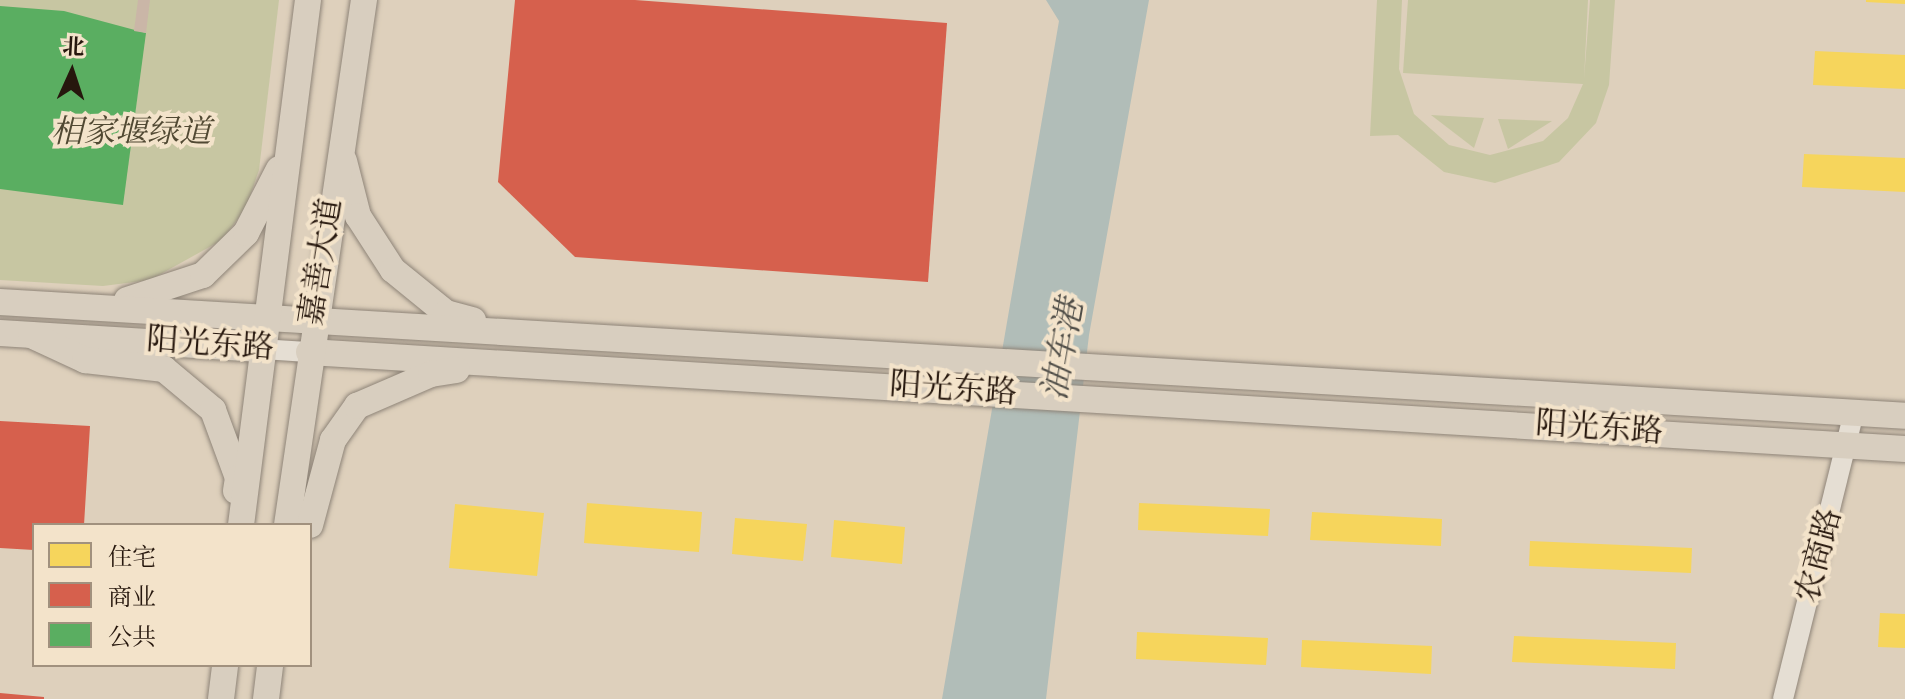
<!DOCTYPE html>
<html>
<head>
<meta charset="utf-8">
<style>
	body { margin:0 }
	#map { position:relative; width:1905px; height:699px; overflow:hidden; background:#ded0bc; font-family:"Old Standard TT","Noto Serif SC",serif }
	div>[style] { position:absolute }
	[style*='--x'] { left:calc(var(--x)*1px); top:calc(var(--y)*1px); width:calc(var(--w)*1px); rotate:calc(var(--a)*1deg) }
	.green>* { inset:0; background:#c7c6a2 }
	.water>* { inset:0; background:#b1bdb8 }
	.homes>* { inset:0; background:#f6d55c }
	.shops>* { inset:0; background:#d6604d }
	.public>* { inset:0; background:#5aae61 }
	.building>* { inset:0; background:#cab6a7 }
	.roads { filter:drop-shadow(0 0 2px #8e8478) drop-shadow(0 0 2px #8e8478) }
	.minor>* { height:20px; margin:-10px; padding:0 10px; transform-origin:10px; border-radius:10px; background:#e5ded3 }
	.major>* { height:26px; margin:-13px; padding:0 13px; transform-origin:13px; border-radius:13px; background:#d8cebf }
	span { translate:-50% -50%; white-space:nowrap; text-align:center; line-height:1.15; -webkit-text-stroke:8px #f3e3ca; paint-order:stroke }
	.park-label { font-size:32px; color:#514933; font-style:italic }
	.street-label { font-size:32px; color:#26170d }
	.water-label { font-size:34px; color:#504e48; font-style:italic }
	.legend { position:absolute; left:32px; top:523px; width:280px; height:144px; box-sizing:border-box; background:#f3e3ca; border:2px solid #a1917e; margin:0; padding:10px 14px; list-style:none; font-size:24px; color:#26170d }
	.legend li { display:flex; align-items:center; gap:16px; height:40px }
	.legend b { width:40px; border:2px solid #a1917e }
	.north { position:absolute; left:32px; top:32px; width:80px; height:80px; -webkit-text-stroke:6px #f3e3ca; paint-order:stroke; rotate:3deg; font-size:22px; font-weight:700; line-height:32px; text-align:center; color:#26170d }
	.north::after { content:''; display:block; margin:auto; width:28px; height:36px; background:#26170d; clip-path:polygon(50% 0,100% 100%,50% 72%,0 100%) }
</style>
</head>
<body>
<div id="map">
	<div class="green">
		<i style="clip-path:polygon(0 0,279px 0,259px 170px,246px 208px,222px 240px,150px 280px,103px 286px,0 280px)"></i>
		<i style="clip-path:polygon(1377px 0,1402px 0,1399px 69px,1414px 114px,1449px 145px,1490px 155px,1543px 141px,1568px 118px,1583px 84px,1403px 73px,1408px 0,1588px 0,1584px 79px,1590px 0,1615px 0,1609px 85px,1596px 123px,1559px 162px,1495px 183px,1444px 172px,1398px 135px,1370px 136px)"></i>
		<i style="clip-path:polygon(1431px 115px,1484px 118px,1474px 148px)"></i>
		<i style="clip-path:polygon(1498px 119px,1552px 121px,1508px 149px)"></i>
	</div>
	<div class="water">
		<i style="clip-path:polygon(1046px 0,1149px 0,1089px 335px,1046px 699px,942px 699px,1059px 21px)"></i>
	</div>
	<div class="homes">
		<i style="clip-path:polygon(1866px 0,1905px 0,1905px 4px,1866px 2px)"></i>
		<i style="clip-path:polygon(1815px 51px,1905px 55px,1905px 89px,1813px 85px)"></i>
		<i style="clip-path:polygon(1804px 154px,1905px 158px,1905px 192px,1802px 187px)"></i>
		<i style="clip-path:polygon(587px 503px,702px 512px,699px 552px,584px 543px)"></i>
		<i style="clip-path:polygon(1139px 503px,1270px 509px,1268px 536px,1138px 530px)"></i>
		<i style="clip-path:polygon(455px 504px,544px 513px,537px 576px,449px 568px)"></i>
		<i style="clip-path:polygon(1312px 512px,1442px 519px,1441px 546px,1310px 540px)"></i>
		<i style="clip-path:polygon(735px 518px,807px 524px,803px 561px,732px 554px)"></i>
		<i style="clip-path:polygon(834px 520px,905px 527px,902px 564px,831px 557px)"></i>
		<i style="clip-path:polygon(1530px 541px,1692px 548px,1691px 573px,1529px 566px)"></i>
		<i style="clip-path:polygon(1880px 613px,1905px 614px,1905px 648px,1878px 647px)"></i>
		<i style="clip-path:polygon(1137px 632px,1268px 638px,1266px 665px,1136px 659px)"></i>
		<i style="clip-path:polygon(1514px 636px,1676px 643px,1675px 669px,1512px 662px)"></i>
		<i style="clip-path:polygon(1302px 640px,1432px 646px,1431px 674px,1301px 667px)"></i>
	</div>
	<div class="shops">
		<i style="clip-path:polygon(515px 0,635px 0,947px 23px,928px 282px,575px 257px,498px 182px)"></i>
		<i style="clip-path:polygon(0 421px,90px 426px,84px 525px,34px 525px,34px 550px,0 548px)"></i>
		<i style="clip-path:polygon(0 693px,44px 697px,44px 699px,0 699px)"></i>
	</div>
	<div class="public">
		<i style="clip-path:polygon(0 6px,64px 11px,146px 33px,123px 205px,0 189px)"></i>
	</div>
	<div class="building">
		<i style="clip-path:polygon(138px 0,150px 0,146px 33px,134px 31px)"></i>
	</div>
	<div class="roads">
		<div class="minor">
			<i style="--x:262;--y:349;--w:47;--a:3.7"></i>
			<i style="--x:1783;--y:699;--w:296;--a:-76.1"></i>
		</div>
		<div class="major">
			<i style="--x:344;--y:161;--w:57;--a:75.7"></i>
			<i style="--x:358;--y:216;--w:64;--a:57.1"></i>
			<i style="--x:393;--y:270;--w:68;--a:39.1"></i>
			<i style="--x:446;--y:313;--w:28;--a:15"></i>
			<i style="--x:127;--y:300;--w:80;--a:-18.2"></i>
			<i style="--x:203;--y:275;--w:60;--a:-44.3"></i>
			<i style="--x:246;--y:233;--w:72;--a:-62.7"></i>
			<i style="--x:0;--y:302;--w:1908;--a:3.42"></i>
			<i style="--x:0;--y:333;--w:262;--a:3.5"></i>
			<i style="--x:31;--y:335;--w:60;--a:24.8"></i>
			<i style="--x:85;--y:360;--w:80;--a:6.5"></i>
			<i style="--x:164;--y:369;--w:64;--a:39.9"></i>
			<i style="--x:213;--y:410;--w:72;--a:69.8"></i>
			<i style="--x:238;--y:478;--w:13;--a:99"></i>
			<i style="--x:309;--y:352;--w:1599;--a:3.48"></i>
			<i style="--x:241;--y:525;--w:529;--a:-82.73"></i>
			<i style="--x:287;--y:525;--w:531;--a:-81.66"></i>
			<i style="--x:310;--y:525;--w:88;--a:-74.9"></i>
			<i style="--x:333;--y:440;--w:42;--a:-54.8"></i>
			<i style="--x:357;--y:406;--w:81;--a:-23.4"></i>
			<i style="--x:431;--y:374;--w:26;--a:-9"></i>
			<i style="--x:221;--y:699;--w:34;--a:-83"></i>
			<i style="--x:266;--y:699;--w:34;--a:-83"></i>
		</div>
	</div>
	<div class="park-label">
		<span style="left:131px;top:134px">相家堰绿道</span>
	</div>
	<div class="street-label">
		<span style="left:323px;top:262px;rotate:-81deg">嘉善大道</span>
		<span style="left:210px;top:346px;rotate:4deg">阳光东路</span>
		<span style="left:953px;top:391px;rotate:4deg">阳光东路</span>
		<span style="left:1599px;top:430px;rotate:4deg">阳光东路</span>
		<span style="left:1821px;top:556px;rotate:-75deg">农商路</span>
	</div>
	<div class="water-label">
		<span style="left:1065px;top:350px;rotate:-80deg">油车港</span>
	</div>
	<ul class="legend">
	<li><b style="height:22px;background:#f6d55c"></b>住宅</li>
	<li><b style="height:22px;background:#d6604d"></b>商业</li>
	<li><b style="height:22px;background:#5aae61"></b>公共</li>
	</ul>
	<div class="north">北</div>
</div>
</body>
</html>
